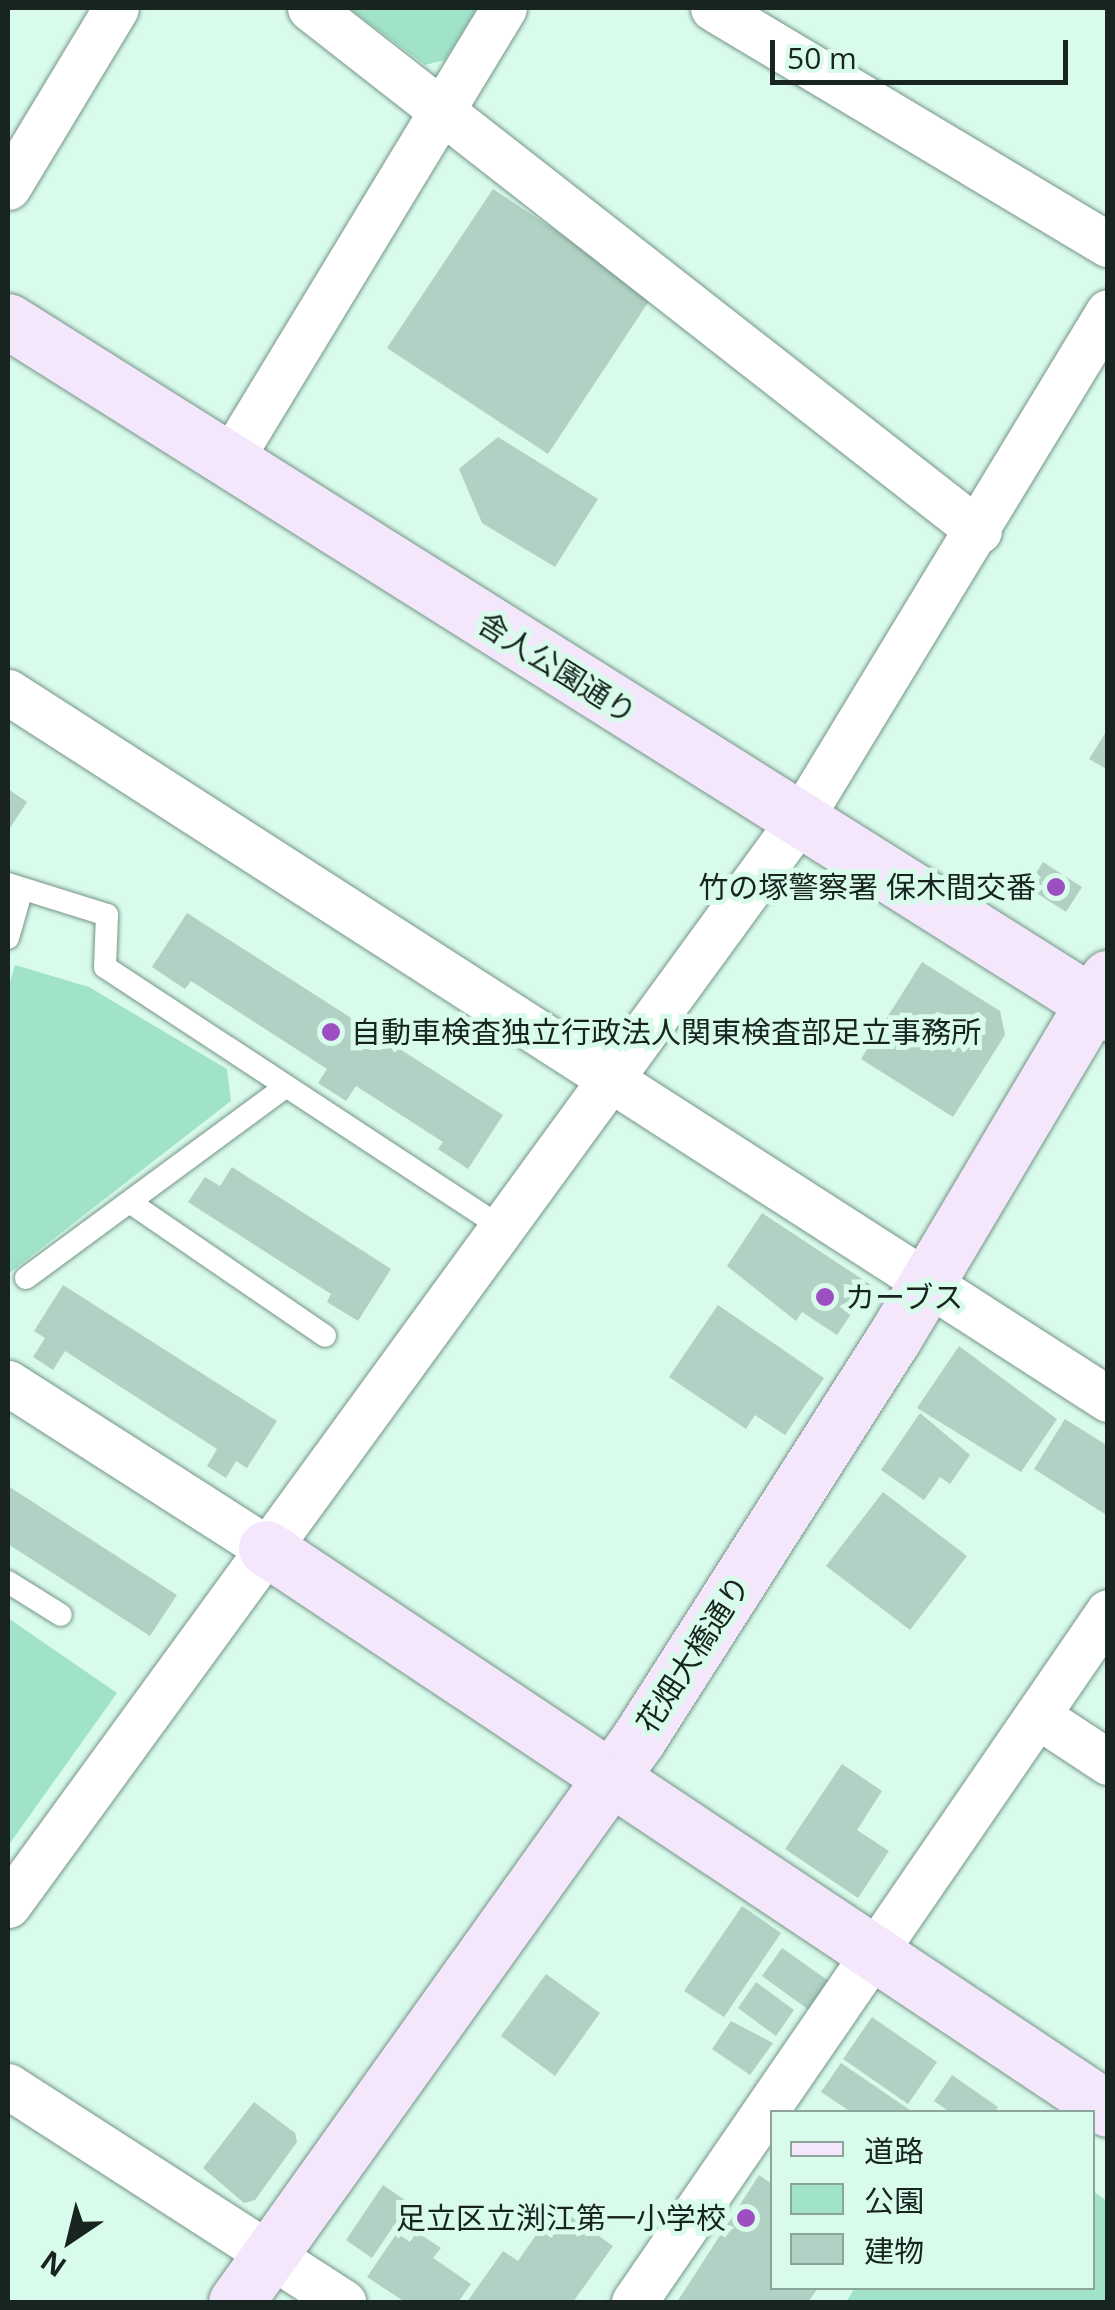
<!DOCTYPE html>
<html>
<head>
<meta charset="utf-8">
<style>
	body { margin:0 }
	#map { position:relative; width:1115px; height:2310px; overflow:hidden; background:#d9fbec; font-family:"Open Sans","Noto Sans JP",sans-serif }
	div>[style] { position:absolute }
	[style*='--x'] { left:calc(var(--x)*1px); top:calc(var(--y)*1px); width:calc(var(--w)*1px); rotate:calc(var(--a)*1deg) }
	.green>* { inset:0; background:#a1e3c9 }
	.building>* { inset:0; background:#b0d1c3 }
	.roads { filter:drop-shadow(0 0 2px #759487) drop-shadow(0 0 2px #759487) }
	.lane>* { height:22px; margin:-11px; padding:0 11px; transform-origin:11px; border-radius:11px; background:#fff }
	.street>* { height:45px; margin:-22.5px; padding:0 22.5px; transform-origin:22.5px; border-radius:22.5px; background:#fff }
	.secondary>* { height:55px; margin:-27.5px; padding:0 27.5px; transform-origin:27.5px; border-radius:27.5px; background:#f4e7fc }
	.dots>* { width:28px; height:28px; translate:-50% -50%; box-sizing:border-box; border:5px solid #d9fbec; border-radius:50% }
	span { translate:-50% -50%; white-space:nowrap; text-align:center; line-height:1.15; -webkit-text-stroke:10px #d9fbec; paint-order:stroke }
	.street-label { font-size:30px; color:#18241f }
	.poi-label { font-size:30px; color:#18241f }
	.right { translate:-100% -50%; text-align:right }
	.left { translate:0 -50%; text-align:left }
	.frame { position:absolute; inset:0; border:10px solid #18241f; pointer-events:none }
	.legend { position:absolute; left:770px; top:2110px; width:325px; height:180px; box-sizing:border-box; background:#d9fbec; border:2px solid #8ca59a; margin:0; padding:12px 18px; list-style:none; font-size:30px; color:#18241f }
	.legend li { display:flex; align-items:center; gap:20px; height:50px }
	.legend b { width:50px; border:2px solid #8ca59a }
	.north { position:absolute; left:20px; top:2190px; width:100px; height:100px; -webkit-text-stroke:8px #d9fbec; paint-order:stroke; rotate:215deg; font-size:28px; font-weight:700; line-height:40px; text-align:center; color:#18241f }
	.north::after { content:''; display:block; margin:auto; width:35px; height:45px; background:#18241f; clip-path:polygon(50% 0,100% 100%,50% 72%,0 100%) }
	.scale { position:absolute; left:770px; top:40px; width:298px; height:45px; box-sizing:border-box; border:5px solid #18241f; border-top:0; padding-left:12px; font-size:30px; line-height:35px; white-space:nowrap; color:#18241f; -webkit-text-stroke:8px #d9fbec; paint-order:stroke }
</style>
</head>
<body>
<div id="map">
	<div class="green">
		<i style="clip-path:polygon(349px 8px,477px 8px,445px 60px,425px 65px)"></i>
		<i style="clip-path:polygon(15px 965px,89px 987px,227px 1069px,231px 1101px,8px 1274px,8px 989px)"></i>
		<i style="clip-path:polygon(8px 1618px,117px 1693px,8px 1846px)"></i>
		<i style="clip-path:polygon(1093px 2191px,1107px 2201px,1107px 2302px,846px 2302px,855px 2288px,1092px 2288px)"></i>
	</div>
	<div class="building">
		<i style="clip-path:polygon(493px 189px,653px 295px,548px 454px,387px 348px)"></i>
		<i style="clip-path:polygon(498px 437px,598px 499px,555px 567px,482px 523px,459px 469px)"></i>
		<i style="clip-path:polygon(1108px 729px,1108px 770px,1089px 759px)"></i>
		<i style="clip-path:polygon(8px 789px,27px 802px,8px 831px)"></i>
		<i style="clip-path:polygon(1043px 862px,1082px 887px,1066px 912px,1027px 887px)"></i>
		<i style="clip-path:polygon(187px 913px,503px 1115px,468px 1169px,438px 1149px,443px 1142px,356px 1086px,346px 1101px,318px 1083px,327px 1069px,191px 981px,185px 989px,152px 967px)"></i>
		<i style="clip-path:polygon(922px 962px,1000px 1011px,1005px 1035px,953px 1117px,861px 1059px)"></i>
		<i style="clip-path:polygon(232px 1167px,391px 1269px,358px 1321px,327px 1302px,331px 1294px,188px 1202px,205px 1177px,220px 1186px)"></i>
		<i style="clip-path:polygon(762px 1213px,871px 1285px,837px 1335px,802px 1312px,796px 1321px,727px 1266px)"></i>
		<i style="clip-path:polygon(63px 1285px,277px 1421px,247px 1468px,236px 1461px,226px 1478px,207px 1466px,217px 1449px,65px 1351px,53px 1370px,33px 1357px,45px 1338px,34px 1331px)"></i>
		<i style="clip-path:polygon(718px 1305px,824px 1378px,785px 1435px,755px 1415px,746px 1429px,669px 1377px)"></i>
		<i style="clip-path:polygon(959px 1346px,1057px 1419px,1021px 1472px,917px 1408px)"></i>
		<i style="clip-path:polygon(920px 1413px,970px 1455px,950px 1484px,940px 1477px,924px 1500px,881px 1470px)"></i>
		<i style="clip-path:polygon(1065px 1419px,1108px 1446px,1108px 1516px,1034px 1469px)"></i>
		<i style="clip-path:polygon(8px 1486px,177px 1595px,150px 1636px,8px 1544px)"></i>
		<i style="clip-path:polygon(883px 1492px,967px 1556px,910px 1630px,826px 1566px)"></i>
		<i style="clip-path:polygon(842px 1764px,882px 1791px,857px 1830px,889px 1851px,858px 1898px,785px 1849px)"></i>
		<i style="clip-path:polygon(742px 1906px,781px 1933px,724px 2017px,684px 1991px)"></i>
		<i style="clip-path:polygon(782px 1948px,833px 1984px,813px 2013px,762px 1976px)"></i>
		<i style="clip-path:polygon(546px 1974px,600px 2013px,555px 2076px,501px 2036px)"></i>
		<i style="clip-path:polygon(756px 1982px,794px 2010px,776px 2036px,738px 2008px)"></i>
		<i style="clip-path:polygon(872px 2017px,937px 2062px,908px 2104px,843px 2059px)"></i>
		<i style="clip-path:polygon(731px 2021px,773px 2043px,750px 2075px,712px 2049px)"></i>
		<i style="clip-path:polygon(841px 2063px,913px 2112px,851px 2112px,821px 2092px)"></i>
		<i style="clip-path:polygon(952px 2075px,998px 2107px,995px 2112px,950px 2112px,934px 2101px)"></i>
		<i style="clip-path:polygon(254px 2102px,295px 2133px,297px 2142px,255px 2200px,244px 2203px,203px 2168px)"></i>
		<i style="clip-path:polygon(759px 2175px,772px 2184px,772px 2288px,818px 2288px,808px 2302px,677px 2302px)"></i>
		<i style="clip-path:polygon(383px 2185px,409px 2203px,372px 2258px,346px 2240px)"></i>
		<i style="clip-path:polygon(556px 2206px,613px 2246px,573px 2302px,467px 2302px,503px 2251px,518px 2261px)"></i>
		<i style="clip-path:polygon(417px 2232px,441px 2248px,433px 2258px,471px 2284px,458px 2302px,405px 2302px,367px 2277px,397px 2233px,410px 2242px)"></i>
	</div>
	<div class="roads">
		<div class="lane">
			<i style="--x:8;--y:884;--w:104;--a:17.4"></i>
			<i style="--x:107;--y:915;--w:52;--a:92.2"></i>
			<i style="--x:105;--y:967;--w:475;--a:33.3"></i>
			<i style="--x:8;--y:938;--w:51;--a:-74.1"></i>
			<i style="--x:131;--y:1203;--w:235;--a:34.4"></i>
			<i style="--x:26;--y:1278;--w:323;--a:-36.4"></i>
			<i style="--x:8;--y:1582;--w:62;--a:31.9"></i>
		</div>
		<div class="street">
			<i style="--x:310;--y:8;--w:849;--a:38.02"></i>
			<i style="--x:713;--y:8;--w:460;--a:30.9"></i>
			<i style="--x:8;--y:187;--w:209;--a:-58.9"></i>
			<i style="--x:228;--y:463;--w:532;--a:-58.76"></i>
			<i style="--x:8;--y:692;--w:1308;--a:32.73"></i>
			<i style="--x:8;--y:1383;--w:306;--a:32.6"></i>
			<i style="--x:1038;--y:1716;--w:84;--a:33.3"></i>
			<i style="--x:8;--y:1905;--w:1344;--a:-53.9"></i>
			<i style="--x:800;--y:819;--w:593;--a:-58.72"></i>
			<i style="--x:8;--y:2086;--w:399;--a:32.8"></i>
			<i style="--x:634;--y:2302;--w:837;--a:-55.51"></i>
		</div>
		<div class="secondary">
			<i style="--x:8;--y:321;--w:1300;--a:32.17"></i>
			<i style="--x:266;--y:1548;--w:1012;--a:33.67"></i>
			<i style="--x:236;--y:2302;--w:693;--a:-54.45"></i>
			<i style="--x:639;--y:1738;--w:474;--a:-57.5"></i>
			<i style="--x:894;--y:1338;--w:419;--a:-59.3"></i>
		</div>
	</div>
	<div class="dots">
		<i style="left:1056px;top:887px;background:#9d4fc1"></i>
		<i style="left:331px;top:1032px;background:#9d4fc1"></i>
		<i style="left:825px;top:1297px;background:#9d4fc1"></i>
		<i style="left:746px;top:2218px;background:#9d4fc1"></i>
	</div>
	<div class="street-label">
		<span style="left:557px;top:668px;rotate:32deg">舎人公園通り</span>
		<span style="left:693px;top:1654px;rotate:-57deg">花畑大橋通り</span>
	</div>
	<div class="poi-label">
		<span class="right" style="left:1036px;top:887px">竹の塚警察署 保木間交番</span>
		<span class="left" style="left:351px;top:1032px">自動車検査独立行政法人関東検査部足立事務所</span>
		<span class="left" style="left:845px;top:1297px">カーブス</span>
		<span class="right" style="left:726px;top:2218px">足立区立渕江第一小学校</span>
	</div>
	<div class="frame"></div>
	<ul class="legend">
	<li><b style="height:12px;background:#f4e7fc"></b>道路</li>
	<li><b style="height:28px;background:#a1e3c9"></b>公園</li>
	<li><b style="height:28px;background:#b0d1c3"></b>建物</li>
	</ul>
	<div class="north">N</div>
	<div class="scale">50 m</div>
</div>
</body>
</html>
